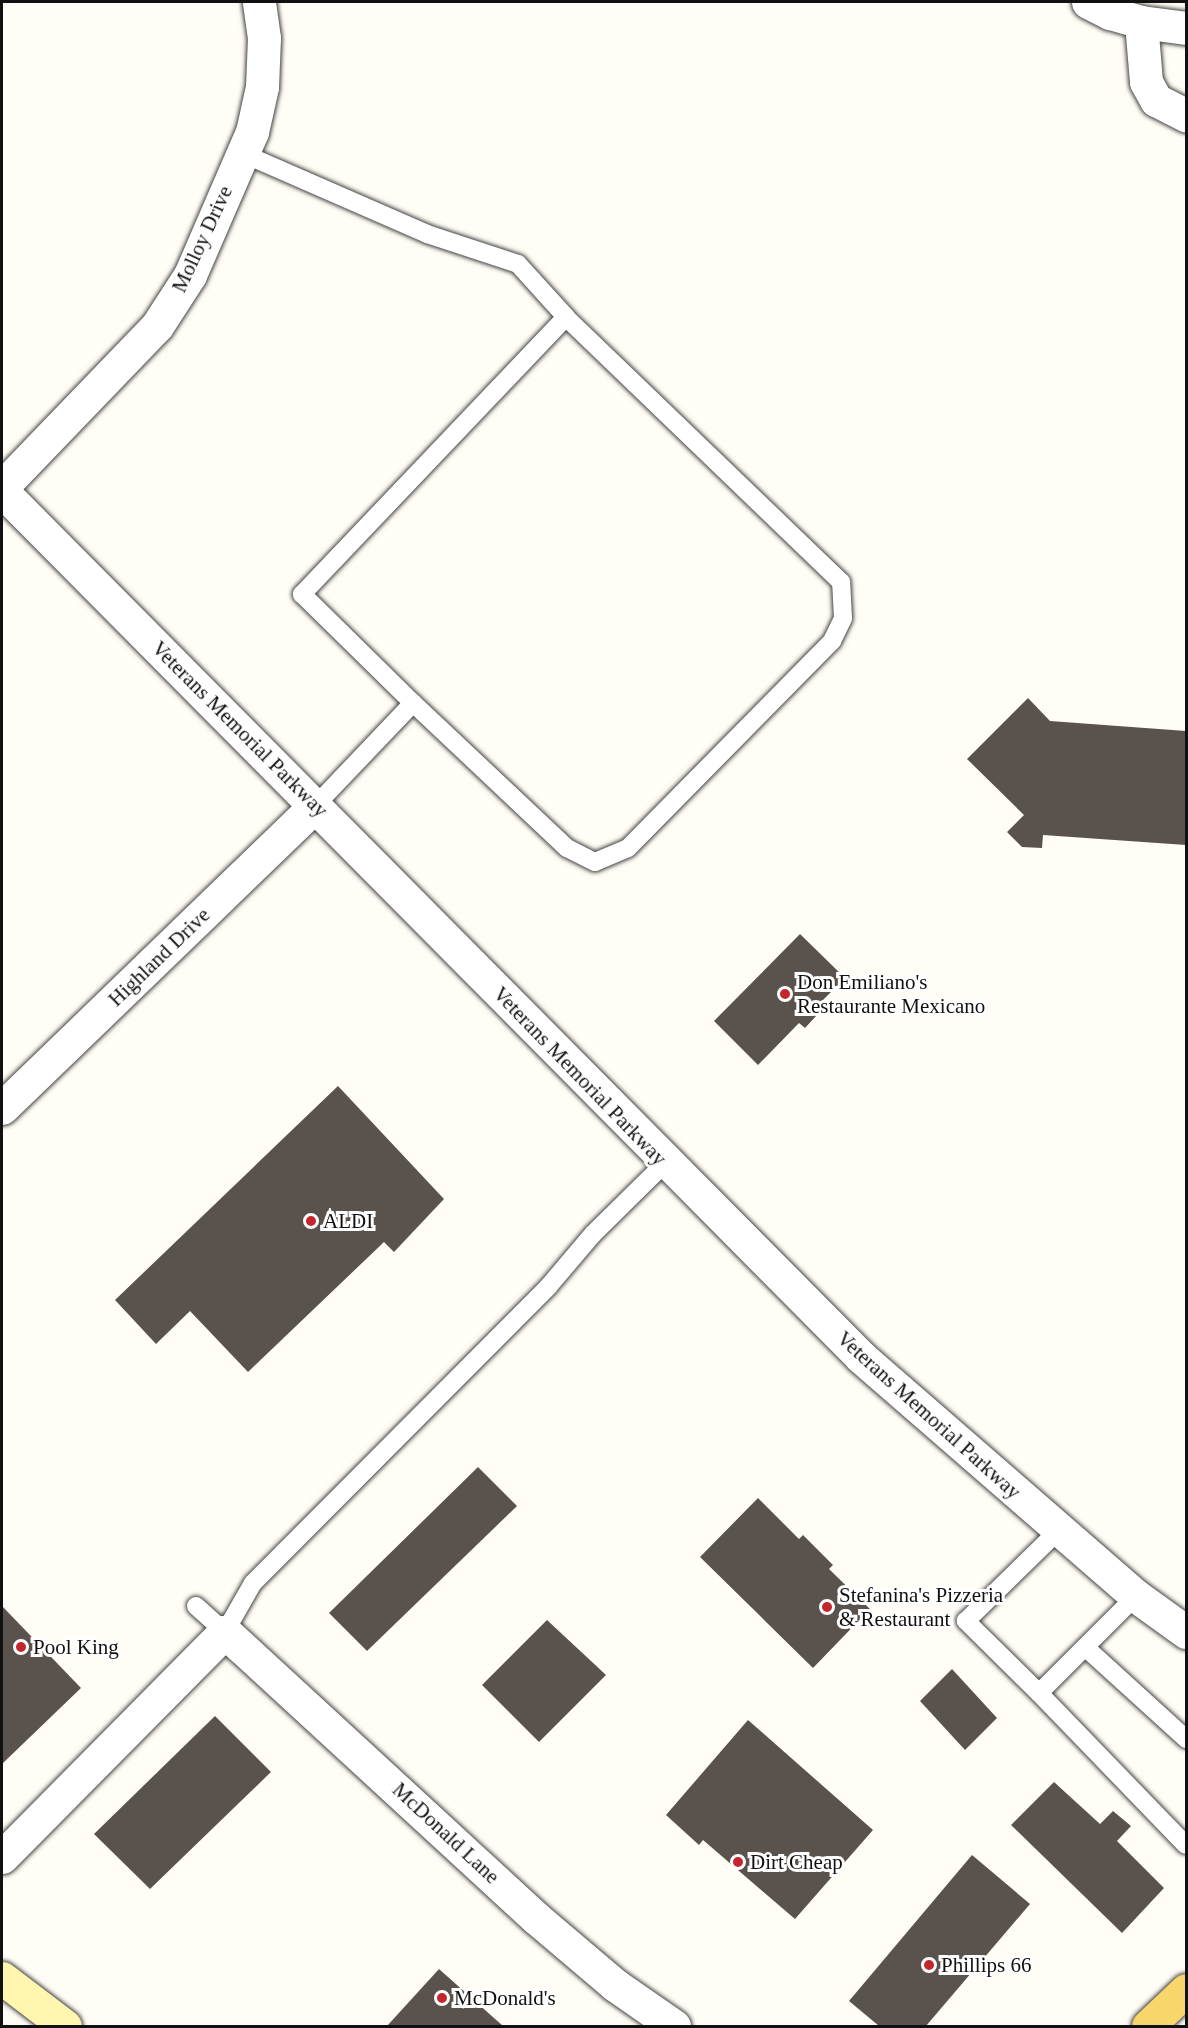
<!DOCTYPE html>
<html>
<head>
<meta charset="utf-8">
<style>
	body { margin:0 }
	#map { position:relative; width:1188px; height:2028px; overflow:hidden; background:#fffdf5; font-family:Georgia,serif }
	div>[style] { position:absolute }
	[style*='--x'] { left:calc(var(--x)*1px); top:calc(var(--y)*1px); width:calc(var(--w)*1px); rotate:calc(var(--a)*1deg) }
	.building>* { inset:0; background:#5a524d }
	.roads { filter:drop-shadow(0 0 2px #444) drop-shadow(0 0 2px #444) }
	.service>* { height:18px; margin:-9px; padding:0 9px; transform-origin:9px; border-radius:9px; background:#fff }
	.minor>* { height:33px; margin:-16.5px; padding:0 16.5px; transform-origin:16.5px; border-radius:16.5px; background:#fff }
	.tertiary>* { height:33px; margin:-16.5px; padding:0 16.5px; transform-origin:16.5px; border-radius:16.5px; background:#fff }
	.secondary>* { height:33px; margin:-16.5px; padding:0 16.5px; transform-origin:16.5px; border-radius:16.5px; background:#fff6b0 }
	.primary>* { height:33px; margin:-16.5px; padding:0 16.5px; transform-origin:16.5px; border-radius:16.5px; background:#f9d66b }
	.dots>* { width:16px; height:16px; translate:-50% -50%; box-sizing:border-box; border:3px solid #fff; border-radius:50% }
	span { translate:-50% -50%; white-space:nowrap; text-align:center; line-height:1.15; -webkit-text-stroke:6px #fff; paint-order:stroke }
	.street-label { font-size:21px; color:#111 }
	.poi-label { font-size:21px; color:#111 }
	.left { translate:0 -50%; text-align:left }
	.frame { position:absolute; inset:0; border:3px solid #111; pointer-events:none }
</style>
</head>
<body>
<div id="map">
	<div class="building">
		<i style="clip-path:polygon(1028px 698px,1050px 721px,1186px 731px,1186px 845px,1043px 835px,1042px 848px,1022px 847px,1007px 832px,1024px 815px,967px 759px)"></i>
		<i style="clip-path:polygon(800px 934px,845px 978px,812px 1011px,817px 1015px,805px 1028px,799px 1023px,758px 1065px,714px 1021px)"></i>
		<i style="clip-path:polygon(338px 1086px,444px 1199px,394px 1252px,384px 1242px,248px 1372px,190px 1311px,156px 1344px,115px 1300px)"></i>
		<i style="clip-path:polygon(478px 1467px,517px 1506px,367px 1651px,329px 1613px)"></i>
		<i style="clip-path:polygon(758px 1498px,799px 1539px,803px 1535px,833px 1565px,829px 1569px,870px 1609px,813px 1668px,700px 1557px)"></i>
		<i style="clip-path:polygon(2px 1606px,81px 1688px,2px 1764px)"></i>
		<i style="clip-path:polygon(547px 1620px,606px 1675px,539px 1742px,482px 1685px)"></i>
		<i style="clip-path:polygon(952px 1669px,997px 1718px,965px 1750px,920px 1701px)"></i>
		<i style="clip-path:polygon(215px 1716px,271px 1772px,150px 1889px,94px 1834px)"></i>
		<i style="clip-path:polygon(748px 1720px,873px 1830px,795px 1919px,703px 1840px,699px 1845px,666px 1815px)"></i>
		<i style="clip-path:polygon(1054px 1782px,1100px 1824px,1113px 1811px,1131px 1826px,1117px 1841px,1164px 1888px,1122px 1933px,1011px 1825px)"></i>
		<i style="clip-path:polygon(972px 1855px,1030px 1904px,926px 2026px,879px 2026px,849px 2001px)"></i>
		<i style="clip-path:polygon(439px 1969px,503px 2026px,387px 2026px)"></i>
	</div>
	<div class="roads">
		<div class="service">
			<i style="--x:242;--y:153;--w:202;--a:23.6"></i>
			<i style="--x:427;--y:234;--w:96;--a:18.2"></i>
			<i style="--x:518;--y:264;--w:72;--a:47.8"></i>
			<i style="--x:566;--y:317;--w:383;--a:133.6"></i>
			<i style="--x:302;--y:594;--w:156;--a:44.5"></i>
			<i style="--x:413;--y:703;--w:141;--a:133.6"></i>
			<i style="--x:413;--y:703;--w:212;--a:43.3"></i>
			<i style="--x:567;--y:848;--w:31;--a:27"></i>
			<i style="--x:595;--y:862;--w:36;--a:-23"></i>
			<i style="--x:628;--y:848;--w:291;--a:-45.4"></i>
			<i style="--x:832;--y:641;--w:25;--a:-64"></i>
			<i style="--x:843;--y:618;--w:36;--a:-93"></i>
			<i style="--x:841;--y:582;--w:382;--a:-136.1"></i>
			<i style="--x:1136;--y:1596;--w:137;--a:135"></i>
			<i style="--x:1039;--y:1693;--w:211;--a:46"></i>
			<i style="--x:196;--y:1606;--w:39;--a:42"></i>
			<i style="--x:225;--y:1632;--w:56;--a:-60.3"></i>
			<i style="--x:253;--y:1583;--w:418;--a:-45.1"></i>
			<i style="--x:548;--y:1287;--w:70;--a:-49.7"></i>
			<i style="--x:593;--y:1234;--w:101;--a:-44.6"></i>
			<i style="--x:1085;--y:1647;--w:137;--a:42.3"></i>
			<i style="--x:1039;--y:1693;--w:103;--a:-135.4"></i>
			<i style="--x:966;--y:1621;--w:130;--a:-44.4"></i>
		</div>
		<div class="minor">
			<i style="--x:1088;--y:2;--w:25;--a:27"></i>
			<i style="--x:1110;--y:13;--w:32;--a:16"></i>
			<i style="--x:1141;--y:22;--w:45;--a:7.6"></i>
			<i style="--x:1141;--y:22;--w:60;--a:85.2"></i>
			<i style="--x:1146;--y:82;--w:21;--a:61"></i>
			<i style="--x:1156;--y:100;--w:34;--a:27"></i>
			<i style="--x:2;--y:487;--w:223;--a:-46.1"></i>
			<i style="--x:157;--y:326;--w:61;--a:-57.1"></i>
			<i style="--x:190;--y:275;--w:156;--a:-66.6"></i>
			<i style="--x:252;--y:132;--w:46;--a:-77.5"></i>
			<i style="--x:262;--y:87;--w:49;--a:-87.7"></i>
			<i style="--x:264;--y:38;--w:36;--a:-98"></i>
			<i style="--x:2;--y:1108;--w:436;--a:-44"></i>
			<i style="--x:2;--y:1857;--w:317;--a:-45.3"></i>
			<i style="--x:225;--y:1632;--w:423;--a:42.6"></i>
			<i style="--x:536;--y:1918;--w:104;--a:40.3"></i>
			<i style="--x:615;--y:1985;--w:72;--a:34.8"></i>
		</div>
		<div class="tertiary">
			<i style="--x:2;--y:491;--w:1220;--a:45.23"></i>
			<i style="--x:861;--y:1357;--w:364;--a:41"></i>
			<i style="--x:1136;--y:1596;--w:62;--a:35.8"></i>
		</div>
		<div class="secondary">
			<i style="--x:2;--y:1978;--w:79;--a:37.3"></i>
		</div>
		<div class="primary">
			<i style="--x:1148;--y:2026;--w:52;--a:-43.5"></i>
		</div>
	</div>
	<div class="dots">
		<i style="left:785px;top:994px;background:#c4262e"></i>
		<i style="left:311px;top:1221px;background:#c4262e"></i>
		<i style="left:827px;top:1607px;background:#c4262e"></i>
		<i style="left:21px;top:1647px;background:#c4262e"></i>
		<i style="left:738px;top:1862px;background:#c4262e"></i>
		<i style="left:929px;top:1965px;background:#c4262e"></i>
		<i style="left:442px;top:1998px;background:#c4262e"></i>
	</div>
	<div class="street-label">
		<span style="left:202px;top:239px;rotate:-65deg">Molloy Drive</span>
		<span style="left:240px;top:729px;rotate:45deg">Veterans Memorial Parkway</span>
		<span style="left:159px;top:957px;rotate:-44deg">Highland Drive</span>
		<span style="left:580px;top:1076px;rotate:46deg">Veterans Memorial Parkway</span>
		<span style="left:929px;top:1415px;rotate:42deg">Veterans Memorial Parkway</span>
		<span style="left:446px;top:1833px;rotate:43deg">McDonald Lane</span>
	</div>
	<div class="poi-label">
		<span class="left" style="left:797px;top:994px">Don Emiliano's<br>Restaurante Mexicano</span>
		<span class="left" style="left:323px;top:1221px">ALDI</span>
		<span class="left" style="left:839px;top:1607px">Stefanina's Pizzeria<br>&amp; Restaurant</span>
		<span class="left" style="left:33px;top:1647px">Pool King</span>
		<span class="left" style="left:750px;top:1862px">Dirt Cheap</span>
		<span class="left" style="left:941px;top:1965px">Phillips 66</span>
		<span class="left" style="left:454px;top:1998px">McDonald's</span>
	</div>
	<div class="frame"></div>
</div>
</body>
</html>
